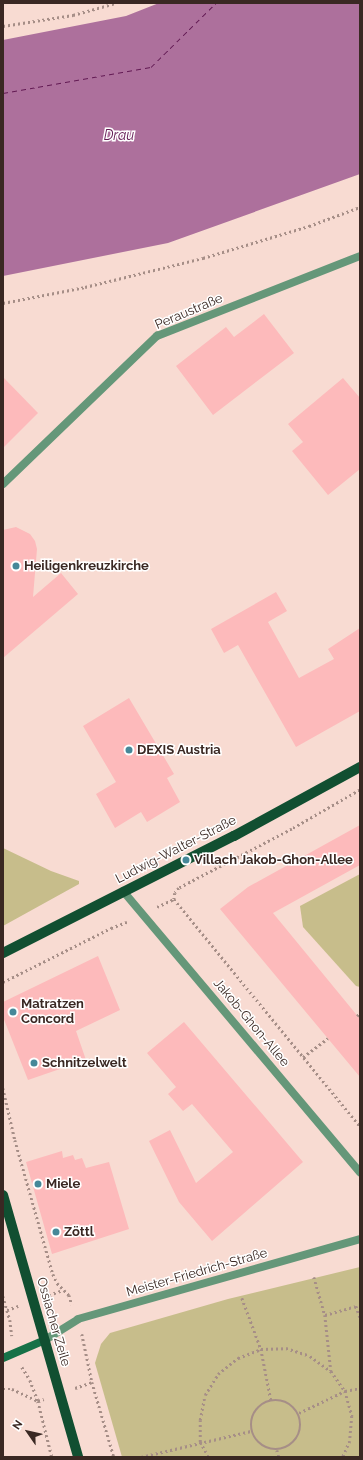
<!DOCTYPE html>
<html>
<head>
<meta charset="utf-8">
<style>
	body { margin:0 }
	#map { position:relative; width:363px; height:1460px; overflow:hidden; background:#f8dbd2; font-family:Raleway,sans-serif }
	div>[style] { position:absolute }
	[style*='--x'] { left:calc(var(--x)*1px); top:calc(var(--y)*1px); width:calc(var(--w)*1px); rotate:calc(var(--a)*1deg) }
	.green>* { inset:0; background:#c7bd8b }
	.water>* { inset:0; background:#ad709c }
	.ferry>* { height:1px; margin-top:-0.5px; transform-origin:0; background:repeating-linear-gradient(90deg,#621953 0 5px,transparent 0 9px) }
	.building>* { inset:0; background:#fdbabb }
	.path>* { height:2.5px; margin-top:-1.25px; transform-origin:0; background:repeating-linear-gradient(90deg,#a68e87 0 2px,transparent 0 5px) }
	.path>.ring { margin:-1.25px; padding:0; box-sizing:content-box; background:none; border:2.5px solid #a68e87; border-radius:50% }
	.street>* { height:8px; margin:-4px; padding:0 4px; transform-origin:4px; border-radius:4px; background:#659779 }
	.secondary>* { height:8px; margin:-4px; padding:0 4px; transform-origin:4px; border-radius:4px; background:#167147 }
	.primary>* { height:10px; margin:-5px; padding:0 5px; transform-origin:5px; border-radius:5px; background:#114f31 }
	.dots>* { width:11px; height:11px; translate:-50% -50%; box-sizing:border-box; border:2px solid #fff; border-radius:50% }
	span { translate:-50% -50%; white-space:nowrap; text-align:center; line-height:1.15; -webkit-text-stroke:3px #fff; paint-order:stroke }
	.street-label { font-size:13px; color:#3a2823 }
	.poi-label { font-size:13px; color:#3a2823; font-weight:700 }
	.left { translate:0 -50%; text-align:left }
	.water-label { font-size:14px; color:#621953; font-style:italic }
	.frame { position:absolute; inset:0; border:4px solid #3a2823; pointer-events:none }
	.north { position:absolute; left:8px; top:1412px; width:40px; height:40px; -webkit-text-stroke:3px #fff; paint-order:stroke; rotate:304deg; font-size:11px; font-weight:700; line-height:16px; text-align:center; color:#3a2823 }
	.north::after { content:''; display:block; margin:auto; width:14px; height:18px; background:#3a2823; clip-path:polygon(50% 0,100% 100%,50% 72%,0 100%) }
</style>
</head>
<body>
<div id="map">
	<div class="green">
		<i style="clip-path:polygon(3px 848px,51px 871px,79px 881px,79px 884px,3px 926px)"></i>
		<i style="clip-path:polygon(360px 874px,360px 987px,356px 986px,303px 927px,300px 906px)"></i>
		<i style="clip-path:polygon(360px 1267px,360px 1457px,122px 1457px,95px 1363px,101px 1344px,110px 1333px,228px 1299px)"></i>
	</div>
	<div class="water">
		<i style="clip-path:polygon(159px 3px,360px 3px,360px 174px,168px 243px,3px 276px,3px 40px,126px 16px)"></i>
	</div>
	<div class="ferry">
		<i style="--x:3;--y:93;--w:150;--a:-10"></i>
		<i style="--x:151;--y:67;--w:91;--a:-44.6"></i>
	</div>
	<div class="building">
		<i style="clip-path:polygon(264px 314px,294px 353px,213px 415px,176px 366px,226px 327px,234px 337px)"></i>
		<i style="clip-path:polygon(3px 377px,38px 413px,3px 448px)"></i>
		<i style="clip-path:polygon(343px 378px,360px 398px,360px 469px,328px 495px,292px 451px,303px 442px,288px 424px)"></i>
		<i style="clip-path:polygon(16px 527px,30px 534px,35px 541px,37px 549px,33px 597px,61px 573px,78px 594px,3px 658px,3px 530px)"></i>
		<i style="clip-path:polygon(276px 592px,287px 611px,268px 622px,299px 678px,334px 659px,328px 649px,360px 628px,360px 711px,296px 747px,238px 645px,224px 653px,211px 629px)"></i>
		<i style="clip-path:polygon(129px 698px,174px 774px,167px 778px,180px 802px,147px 822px,141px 812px,115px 828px,96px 794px,116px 782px,83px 726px)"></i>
		<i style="clip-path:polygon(360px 825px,360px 865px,273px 913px,360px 1019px,360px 1077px,220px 909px,248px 887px)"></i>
		<i style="clip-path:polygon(98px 956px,120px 1010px,76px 1031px,86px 1060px,28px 1080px,3px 1017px,3px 1002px)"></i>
		<i style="clip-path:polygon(184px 1022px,303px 1162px,212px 1241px,179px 1202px,149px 1141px,170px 1130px,196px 1183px,233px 1152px,192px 1104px,183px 1111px,168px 1094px,176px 1087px,147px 1053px)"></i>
		<i style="clip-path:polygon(62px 1151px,63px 1158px,73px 1155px,75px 1160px,82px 1158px,86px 1168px,109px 1162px,129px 1229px,52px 1254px,26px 1162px)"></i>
	</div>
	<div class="path">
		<i style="--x:3;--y:26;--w:71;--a:-8.9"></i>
		<i style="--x:73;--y:15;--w:45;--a:-15.6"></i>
		<i style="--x:3;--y:303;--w:84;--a:-11"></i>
		<i style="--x:85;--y:287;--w:122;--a:-13.8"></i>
		<i style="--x:203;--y:258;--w:111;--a:-16.8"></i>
		<i style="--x:309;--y:226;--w:54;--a:-20.4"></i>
		<i style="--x:360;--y:790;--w:78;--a:150.2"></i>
		<i style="--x:292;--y:829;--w:127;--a:152.4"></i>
		<i style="--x:179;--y:888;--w:6;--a:129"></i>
		<i style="--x:175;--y:893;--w:6;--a:99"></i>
		<i style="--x:174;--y:899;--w:293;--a:50.7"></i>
		<i style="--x:157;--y:907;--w:19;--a:-25"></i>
		<i style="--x:3;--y:982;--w:121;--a:-26.6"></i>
		<i style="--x:111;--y:928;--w:17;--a:-21"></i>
		<i style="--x:357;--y:1016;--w:4;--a:-45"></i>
		<i style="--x:303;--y:1057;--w:31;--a:-37"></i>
		<i style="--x:3;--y:1088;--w:53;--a:77"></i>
		<i style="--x:15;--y:1140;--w:139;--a:74.2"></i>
		<i style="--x:53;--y:1274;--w:10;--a:66"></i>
		<i style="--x:57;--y:1283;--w:17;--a:45"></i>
		<i style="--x:69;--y:1295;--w:10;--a:73"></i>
		<i style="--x:314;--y:1277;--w:40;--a:74"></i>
		<i style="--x:325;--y:1315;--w:56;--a:83.9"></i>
		<i style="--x:49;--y:1295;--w:15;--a:-20"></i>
		<i style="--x:3;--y:1296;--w:25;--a:74"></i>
		<i style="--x:10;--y:1320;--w:16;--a:83"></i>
		<i style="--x:242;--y:1298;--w:54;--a:69.6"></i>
		<i style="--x:261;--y:1349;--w:52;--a:78.9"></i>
		<i style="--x:7;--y:1310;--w:12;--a:-20"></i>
		<i style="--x:325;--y:1315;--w:32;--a:-16"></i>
		<i style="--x:356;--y:1306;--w:12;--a:70"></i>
		<i style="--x:82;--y:1334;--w:49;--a:78.2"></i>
		<i style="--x:92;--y:1382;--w:78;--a:73.7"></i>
		<i style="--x:22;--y:1367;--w:15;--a:58"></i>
		<i style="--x:30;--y:1380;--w:22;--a:69"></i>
		<i style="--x:38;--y:1401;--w:58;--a:76"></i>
		<i style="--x:75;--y:1388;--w:18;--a:-19"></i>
		<i style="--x:3;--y:1389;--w:9;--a:0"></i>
		<i style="--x:12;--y:1389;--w:29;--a:25"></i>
		<i style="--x:38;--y:1401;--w:6;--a:-18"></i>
		<i class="ring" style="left:251px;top:1400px;width:47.5px;height:47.5px"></i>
		<i style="--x:299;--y:1413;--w:51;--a:-25.6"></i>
		<i style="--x:345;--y:1391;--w:15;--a:-11"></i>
		<i style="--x:277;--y:1450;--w:7;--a:74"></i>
		<i style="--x:141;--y:1457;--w:113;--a:-13.3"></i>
		<i style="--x:208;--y:1457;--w:17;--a:-118"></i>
		<i style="--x:200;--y:1442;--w:22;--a:-90"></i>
		<i style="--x:200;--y:1420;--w:25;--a:-79"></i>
		<i style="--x:205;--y:1395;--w:25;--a:-58"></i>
		<i style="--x:218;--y:1374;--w:26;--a:-39"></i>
		<i style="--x:238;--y:1358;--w:25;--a:-21"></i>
		<i style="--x:261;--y:1349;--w:25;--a:-2"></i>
		<i style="--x:286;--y:1348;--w:25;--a:18"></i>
		<i style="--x:310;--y:1356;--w:26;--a:36"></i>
		<i style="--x:331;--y:1371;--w:24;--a:55"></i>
		<i style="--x:345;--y:1391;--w:26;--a:74"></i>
		<i style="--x:352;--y:1416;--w:25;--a:95"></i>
		<i style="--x:350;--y:1441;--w:17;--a:114"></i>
	</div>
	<div class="street">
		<i style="--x:3;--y:484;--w:214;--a:-43.9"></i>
		<i style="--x:157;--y:336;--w:218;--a:-21.5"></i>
		<i style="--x:123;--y:891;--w:368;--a:49.9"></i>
		<i style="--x:45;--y:1340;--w:39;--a:-32"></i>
		<i style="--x:78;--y:1319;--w:293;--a:-15.8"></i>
	</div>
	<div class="secondary">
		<i style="--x:3;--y:1358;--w:46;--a:-23.2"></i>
	</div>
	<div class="primary">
		<i style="--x:3;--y:953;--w:259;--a:-26.9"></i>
		<i style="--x:234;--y:836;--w:144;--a:-28.7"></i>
		<i style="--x:3;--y:1195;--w:273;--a:74"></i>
	</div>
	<div class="dots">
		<i style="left:16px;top:566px;background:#468899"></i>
		<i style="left:129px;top:750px;background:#468899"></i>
		<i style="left:186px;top:860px;background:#468899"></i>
		<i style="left:13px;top:1012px;background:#468899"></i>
		<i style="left:34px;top:1063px;background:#468899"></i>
		<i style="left:38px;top:1184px;background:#468899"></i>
		<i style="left:56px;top:1232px;background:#468899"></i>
	</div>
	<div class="street-label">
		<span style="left:189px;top:312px;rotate:-23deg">Peraustraße</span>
		<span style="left:176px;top:850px;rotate:-27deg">Ludwig-Walter-Straße</span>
		<span style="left:251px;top:1023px;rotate:50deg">Jakob-Ghon-Allee</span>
		<span style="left:197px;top:1273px;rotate:-16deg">Meister-Friedrich-Straße</span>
		<span style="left:53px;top:1322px;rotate:74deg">Ossiacher Zeile</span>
	</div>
	<div class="poi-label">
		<span class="left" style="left:24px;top:566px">Heiligenkreuzkirche</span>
		<span class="left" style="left:137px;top:750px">DEXIS Austria</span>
		<span class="left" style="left:194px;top:860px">Villach Jakob-Ghon-Allee</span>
		<span class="left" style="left:21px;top:1012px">Matratzen<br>Concord</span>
		<span class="left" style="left:42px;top:1063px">Schnitzelwelt</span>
		<span class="left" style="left:46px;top:1184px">Miele</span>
		<span class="left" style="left:64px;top:1232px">Zöttl</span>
	</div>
	<div class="water-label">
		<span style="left:119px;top:135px">Drau</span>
	</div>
	<div class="frame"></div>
	<div class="north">N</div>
</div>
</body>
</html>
